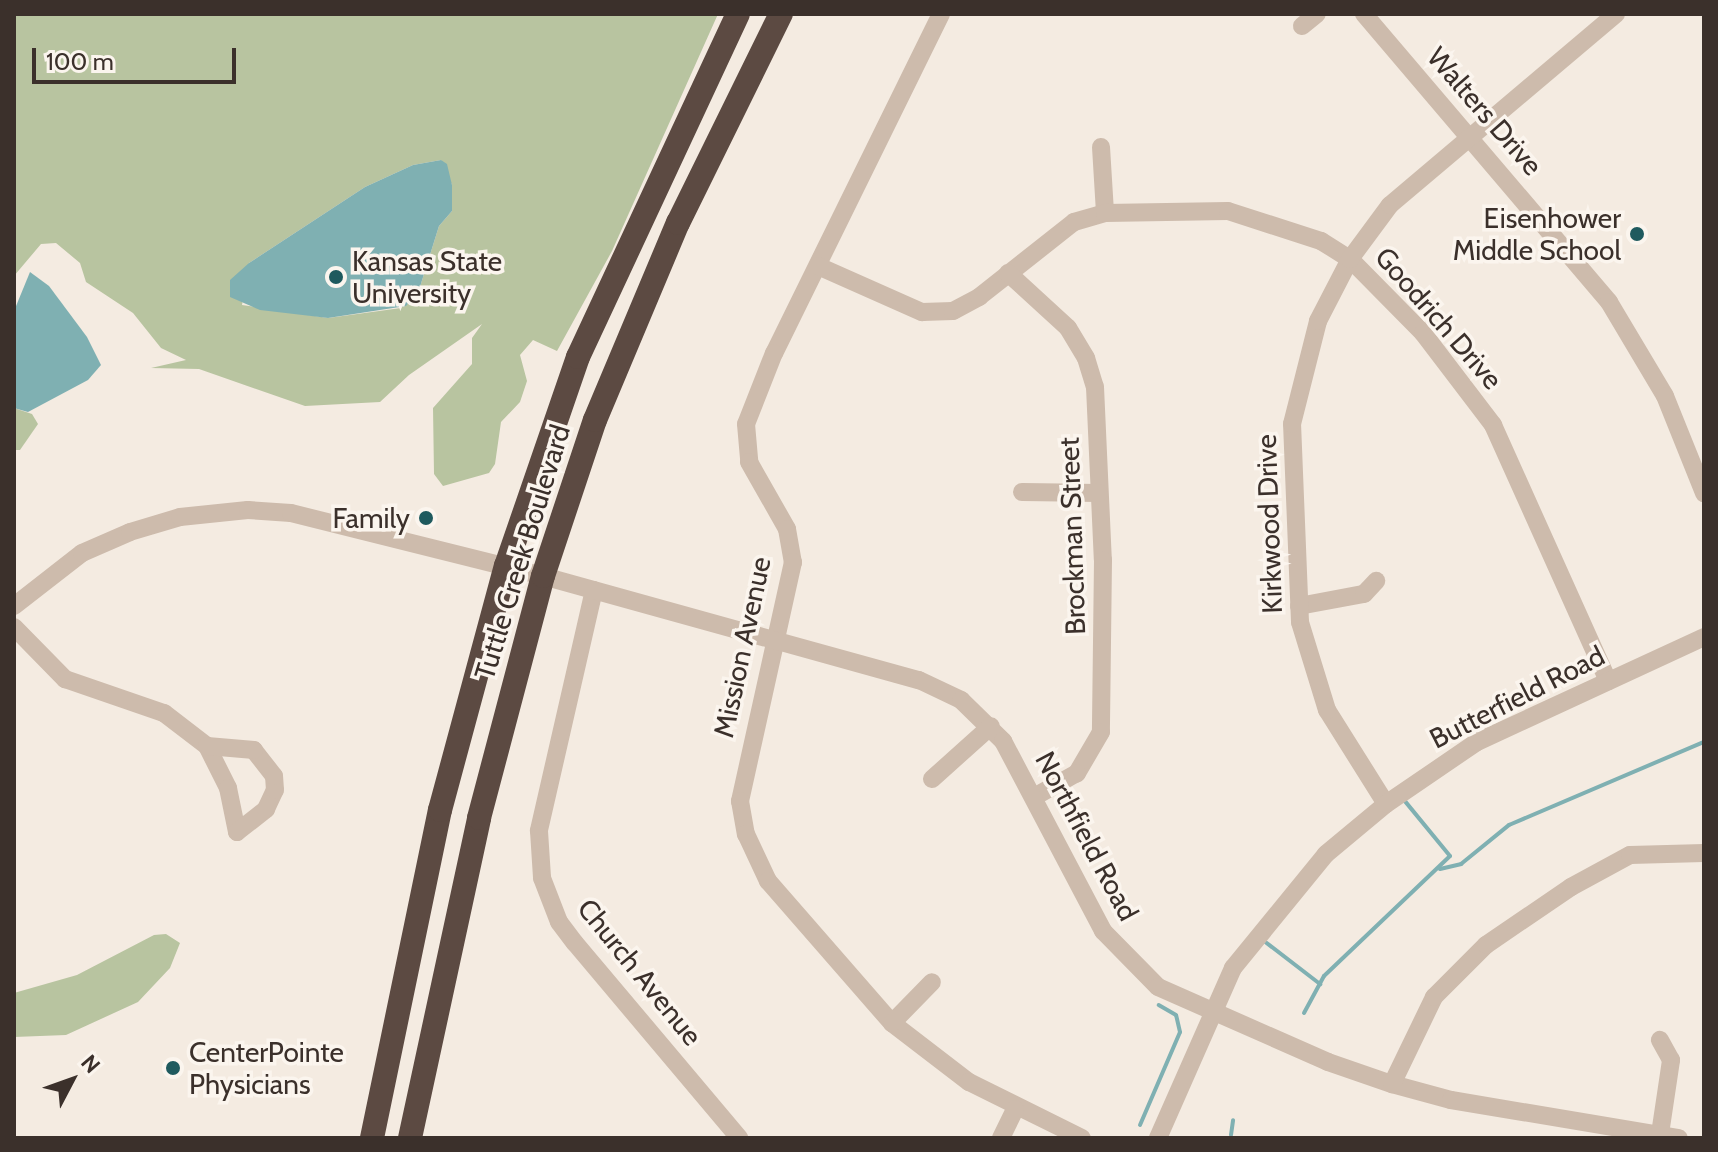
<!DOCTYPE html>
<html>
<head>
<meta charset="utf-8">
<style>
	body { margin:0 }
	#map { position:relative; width:1718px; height:1152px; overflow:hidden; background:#f4ebe1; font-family:Cabin,sans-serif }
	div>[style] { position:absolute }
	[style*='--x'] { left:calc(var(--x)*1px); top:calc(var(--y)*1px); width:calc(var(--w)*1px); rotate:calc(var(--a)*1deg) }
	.green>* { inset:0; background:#b8c4a0 }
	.water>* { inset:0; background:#7fb0b2 }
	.stream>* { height:4px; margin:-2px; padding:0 2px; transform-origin:2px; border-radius:2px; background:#7fb0b2 }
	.minor>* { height:18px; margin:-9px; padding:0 9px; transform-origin:9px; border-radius:9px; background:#cdbbac }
	.highway>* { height:24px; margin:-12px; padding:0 12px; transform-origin:12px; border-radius:12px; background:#5c4a42 }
	.dots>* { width:22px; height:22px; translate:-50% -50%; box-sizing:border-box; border:4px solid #fbf5ee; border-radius:50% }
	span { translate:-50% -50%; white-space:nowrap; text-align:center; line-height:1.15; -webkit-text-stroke:7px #fbf5ee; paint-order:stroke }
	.street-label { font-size:28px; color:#3b302b }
	.poi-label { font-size:28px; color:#3b302b }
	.right { translate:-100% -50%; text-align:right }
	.left { translate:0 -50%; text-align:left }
	.frame { position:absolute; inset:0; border:16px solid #3b302b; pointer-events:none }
	.north { position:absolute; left:32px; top:1040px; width:80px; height:80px; -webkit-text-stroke:6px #fbf5ee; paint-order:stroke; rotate:49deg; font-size:22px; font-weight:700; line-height:32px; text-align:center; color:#3b302b }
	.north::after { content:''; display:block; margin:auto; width:28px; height:36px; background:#3b302b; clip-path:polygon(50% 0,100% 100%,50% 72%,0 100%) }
	.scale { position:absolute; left:32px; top:48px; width:204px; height:36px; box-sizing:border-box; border:4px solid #3b302b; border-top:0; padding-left:10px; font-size:24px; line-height:28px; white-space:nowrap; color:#3b302b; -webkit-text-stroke:6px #fbf5ee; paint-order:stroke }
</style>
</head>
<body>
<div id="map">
	<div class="green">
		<i style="clip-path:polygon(evenodd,14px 14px,718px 14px,612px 251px,557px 351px,533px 340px,520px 355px,527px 381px,520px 402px,501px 422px,495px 464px,489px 473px,443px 486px,434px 474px,433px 408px,472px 364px,472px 338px,482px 324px,409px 375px,380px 402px,305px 406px,199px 369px,151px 368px,186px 360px,161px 348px,133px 313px,86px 282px,80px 263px,56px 243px,41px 244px,14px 276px,14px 14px,441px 160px,452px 185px,452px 211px,439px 226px,419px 290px,401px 308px,328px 318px,242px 305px,249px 263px,365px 187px,413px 165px,441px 160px)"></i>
		<i style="clip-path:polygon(14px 408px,32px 414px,38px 424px,20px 450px,14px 450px)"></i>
		<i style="clip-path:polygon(166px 934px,180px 943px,170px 968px,138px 1002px,66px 1035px,14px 1037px,14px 993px,77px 975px,154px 935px)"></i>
	</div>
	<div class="water">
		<i style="clip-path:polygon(441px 160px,447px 164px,452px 185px,452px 211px,439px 226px,419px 290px,406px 306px,328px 318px,260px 310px,230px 297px,230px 280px,249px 263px,365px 187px,413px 165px)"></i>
		<i style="clip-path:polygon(30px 272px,49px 286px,87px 337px,101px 365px,88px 380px,28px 412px,14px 408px,14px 311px)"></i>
	</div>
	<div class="stream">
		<i style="--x:1440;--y:869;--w:22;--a:-13"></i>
		<i style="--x:1461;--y:864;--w:62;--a:-39.1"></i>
		<i style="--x:1509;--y:825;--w:212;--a:-23.1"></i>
		<i style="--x:1264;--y:941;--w:71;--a:37.5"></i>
		<i style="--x:1304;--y:1013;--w:42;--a:-61.6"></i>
		<i style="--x:1324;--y:976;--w:174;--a:-43.6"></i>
		<i style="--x:1450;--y:856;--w:72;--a:-129.4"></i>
		<i style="--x:1140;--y:1125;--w:101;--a:-66.7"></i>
		<i style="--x:1180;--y:1032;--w:17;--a:-103"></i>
		<i style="--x:1176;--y:1015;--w:20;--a:-150"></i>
		<i style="--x:1231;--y:1135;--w:15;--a:-82"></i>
	</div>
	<div class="minor">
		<i style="--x:941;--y:14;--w:378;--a:116.2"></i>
		<i style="--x:774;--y:353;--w:76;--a:111.5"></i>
		<i style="--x:746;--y:424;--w:38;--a:85"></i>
		<i style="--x:749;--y:462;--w:77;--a:60.4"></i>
		<i style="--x:787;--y:529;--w:34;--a:80"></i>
		<i style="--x:793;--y:562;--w:245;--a:102.5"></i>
		<i style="--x:740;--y:801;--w:34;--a:80"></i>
		<i style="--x:746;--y:834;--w:52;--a:64.9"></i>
		<i style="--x:768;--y:881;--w:189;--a:48.9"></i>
		<i style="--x:892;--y:1023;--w:97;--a:37.5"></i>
		<i style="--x:969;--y:1082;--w:126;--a:26.4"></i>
		<i style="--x:1364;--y:14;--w:378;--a:49.6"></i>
		<i style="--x:1609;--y:302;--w:109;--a:59.2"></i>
		<i style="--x:1665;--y:396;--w:105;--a:68.1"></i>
		<i style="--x:1302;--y:26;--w:19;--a:-39"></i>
		<i style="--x:1101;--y:147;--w:66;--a:86.5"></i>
		<i style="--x:818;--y:266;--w:114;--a:23.9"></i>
		<i style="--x:922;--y:312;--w:31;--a:-2"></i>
		<i style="--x:953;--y:311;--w:30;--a:-28"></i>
		<i style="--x:979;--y:297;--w:121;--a:-38.3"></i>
		<i style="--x:1074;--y:222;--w:32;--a:-16"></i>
		<i style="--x:1105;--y:213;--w:123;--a:-0.9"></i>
		<i style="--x:1228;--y:211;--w:98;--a:17.9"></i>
		<i style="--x:1321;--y:241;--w:34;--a:32"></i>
		<i style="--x:1350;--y:259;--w:104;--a:45.4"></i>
		<i style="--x:1423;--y:333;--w:116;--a:52.7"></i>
		<i style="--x:1493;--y:425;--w:281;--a:65.8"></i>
		<i style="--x:1008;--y:273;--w:81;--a:42.5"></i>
		<i style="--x:1068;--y:328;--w:35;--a:59"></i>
		<i style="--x:1086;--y:358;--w:30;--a:73"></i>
		<i style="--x:1095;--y:387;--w:173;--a:87.4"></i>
		<i style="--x:1103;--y:560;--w:172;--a:90.7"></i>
		<i style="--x:1101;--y:732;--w:48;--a:120.3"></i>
		<i style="--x:1077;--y:773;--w:49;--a:150.8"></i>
		<i style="--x:1022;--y:492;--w:77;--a:0.7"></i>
		<i style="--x:594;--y:590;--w:247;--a:102.9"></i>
		<i style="--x:539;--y:831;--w:47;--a:86.3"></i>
		<i style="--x:542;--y:878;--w:47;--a:68.9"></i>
		<i style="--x:559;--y:922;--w:26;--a:53"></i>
		<i style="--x:575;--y:943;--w:255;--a:49.9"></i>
		<i style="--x:14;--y:606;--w:86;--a:-37.9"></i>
		<i style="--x:82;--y:553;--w:52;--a:-23.6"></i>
		<i style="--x:130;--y:532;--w:52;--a:-16.7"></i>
		<i style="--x:180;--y:517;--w:68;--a:-5.9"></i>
		<i style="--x:248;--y:510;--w:43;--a:4"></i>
		<i style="--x:291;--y:513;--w:260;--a:14"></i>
		<i style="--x:543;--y:576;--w:390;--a:15.5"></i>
		<i style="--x:919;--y:680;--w:47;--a:25.5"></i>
		<i style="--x:961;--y:700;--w:59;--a:44.3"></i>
		<i style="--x:1003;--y:741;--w:215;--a:62.2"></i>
		<i style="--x:1103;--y:931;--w:78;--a:45.5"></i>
		<i style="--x:1158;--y:987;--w:186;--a:23.8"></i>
		<i style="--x:1328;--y:1062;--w:68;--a:19"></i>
		<i style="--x:1392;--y:1084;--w:61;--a:15.2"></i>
		<i style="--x:1451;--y:1100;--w:231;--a:9.5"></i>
		<i style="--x:1299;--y:606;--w:66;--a:-10.5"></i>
		<i style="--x:1364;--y:594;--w:18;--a:-47"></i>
		<i style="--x:14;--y:627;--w:73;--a:45.6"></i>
		<i style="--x:65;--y:679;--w:105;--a:19"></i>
		<i style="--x:164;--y:713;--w:54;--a:37.5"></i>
		<i style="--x:207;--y:746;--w:47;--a:63.4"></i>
		<i style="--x:228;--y:788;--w:45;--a:78.4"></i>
		<i style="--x:237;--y:832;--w:37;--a:-38"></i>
		<i style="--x:266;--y:809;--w:21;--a:-65"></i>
		<i style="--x:275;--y:790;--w:14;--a:-94"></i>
		<i style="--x:274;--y:776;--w:33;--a:-128"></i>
		<i style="--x:254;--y:750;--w:47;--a:-175.1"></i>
		<i style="--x:932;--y:779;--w:79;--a:-41.9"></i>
		<i style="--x:1386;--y:804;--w:111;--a:-122.1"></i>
		<i style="--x:1327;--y:710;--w:92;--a:-107.1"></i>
		<i style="--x:1300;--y:622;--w:198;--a:-92.3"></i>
		<i style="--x:1292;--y:424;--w:106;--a:-75.8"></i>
		<i style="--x:1318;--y:321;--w:70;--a:-62.7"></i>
		<i style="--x:1350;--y:259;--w:67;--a:-53.5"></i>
		<i style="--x:1390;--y:205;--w:296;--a:-40.2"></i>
		<i style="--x:892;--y:1023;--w:57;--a:-45.7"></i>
		<i style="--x:1392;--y:1084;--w:97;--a:-64.2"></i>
		<i style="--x:1434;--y:997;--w:74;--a:-45"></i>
		<i style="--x:1486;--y:945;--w:103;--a:-34.3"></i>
		<i style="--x:1571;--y:887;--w:67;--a:-28.5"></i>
		<i style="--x:1630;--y:855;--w:74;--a:-1.5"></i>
		<i style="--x:1660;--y:1134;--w:75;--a:-81.5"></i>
		<i style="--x:1671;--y:1060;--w:23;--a:-119"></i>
		<i style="--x:1001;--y:1138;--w:32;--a:-64"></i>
		<i style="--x:1158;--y:1138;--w:186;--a:-66.2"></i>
		<i style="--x:1233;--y:968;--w:147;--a:-50.8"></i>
		<i style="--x:1326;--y:854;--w:78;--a:-39.8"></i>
		<i style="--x:1386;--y:804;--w:110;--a:-34.3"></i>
		<i style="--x:1477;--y:742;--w:250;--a:-24.8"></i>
	</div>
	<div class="highway">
		<i style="--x:372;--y:1138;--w:335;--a:-78.3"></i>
		<i style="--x:440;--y:810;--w:253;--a:-74.9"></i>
		<i style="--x:506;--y:566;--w:221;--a:-71"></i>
		<i style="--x:578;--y:357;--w:378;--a:-65"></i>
		<i style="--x:410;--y:1138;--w:327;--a:-77.8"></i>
		<i style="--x:479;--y:818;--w:250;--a:-75.2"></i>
		<i style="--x:543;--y:576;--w:164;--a:-71.6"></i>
		<i style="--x:595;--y:420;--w:214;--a:-67.2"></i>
		<i style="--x:678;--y:223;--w:233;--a:-63.8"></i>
	</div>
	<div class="dots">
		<i style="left:1637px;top:234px;background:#1f5a5e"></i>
		<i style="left:336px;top:277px;background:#1f5a5e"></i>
		<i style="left:426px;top:518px;background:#1f5a5e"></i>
		<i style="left:173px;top:1068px;background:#1f5a5e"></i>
	</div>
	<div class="street-label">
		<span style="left:1485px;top:111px;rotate:49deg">Walters Drive</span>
		<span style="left:1439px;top:318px;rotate:49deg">Goodrich Drive</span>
		<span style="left:1269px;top:524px;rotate:-92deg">Kirkwood Drive</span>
		<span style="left:1072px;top:536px;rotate:-92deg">Brockman Street</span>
		<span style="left:522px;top:552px;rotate:-73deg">Tuttle Creek Boulevard</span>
		<span style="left:742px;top:647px;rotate:-78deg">Mission Avenue</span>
		<span style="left:1517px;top:697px;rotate:-27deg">Butterfield Road</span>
		<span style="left:1087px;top:836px;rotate:62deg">Northfield Road</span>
		<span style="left:640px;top:972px;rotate:51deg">Church Avenue</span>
	</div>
	<div class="poi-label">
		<span class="right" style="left:1621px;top:234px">Eisenhower<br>Middle School</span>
		<span class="left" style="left:352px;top:277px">Kansas State<br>University</span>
		<span class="right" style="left:410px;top:518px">Family</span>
		<span class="left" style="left:189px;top:1068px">CenterPointe<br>Physicians</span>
	</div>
	<div class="frame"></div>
	<div class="north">N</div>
	<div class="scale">100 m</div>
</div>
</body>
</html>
